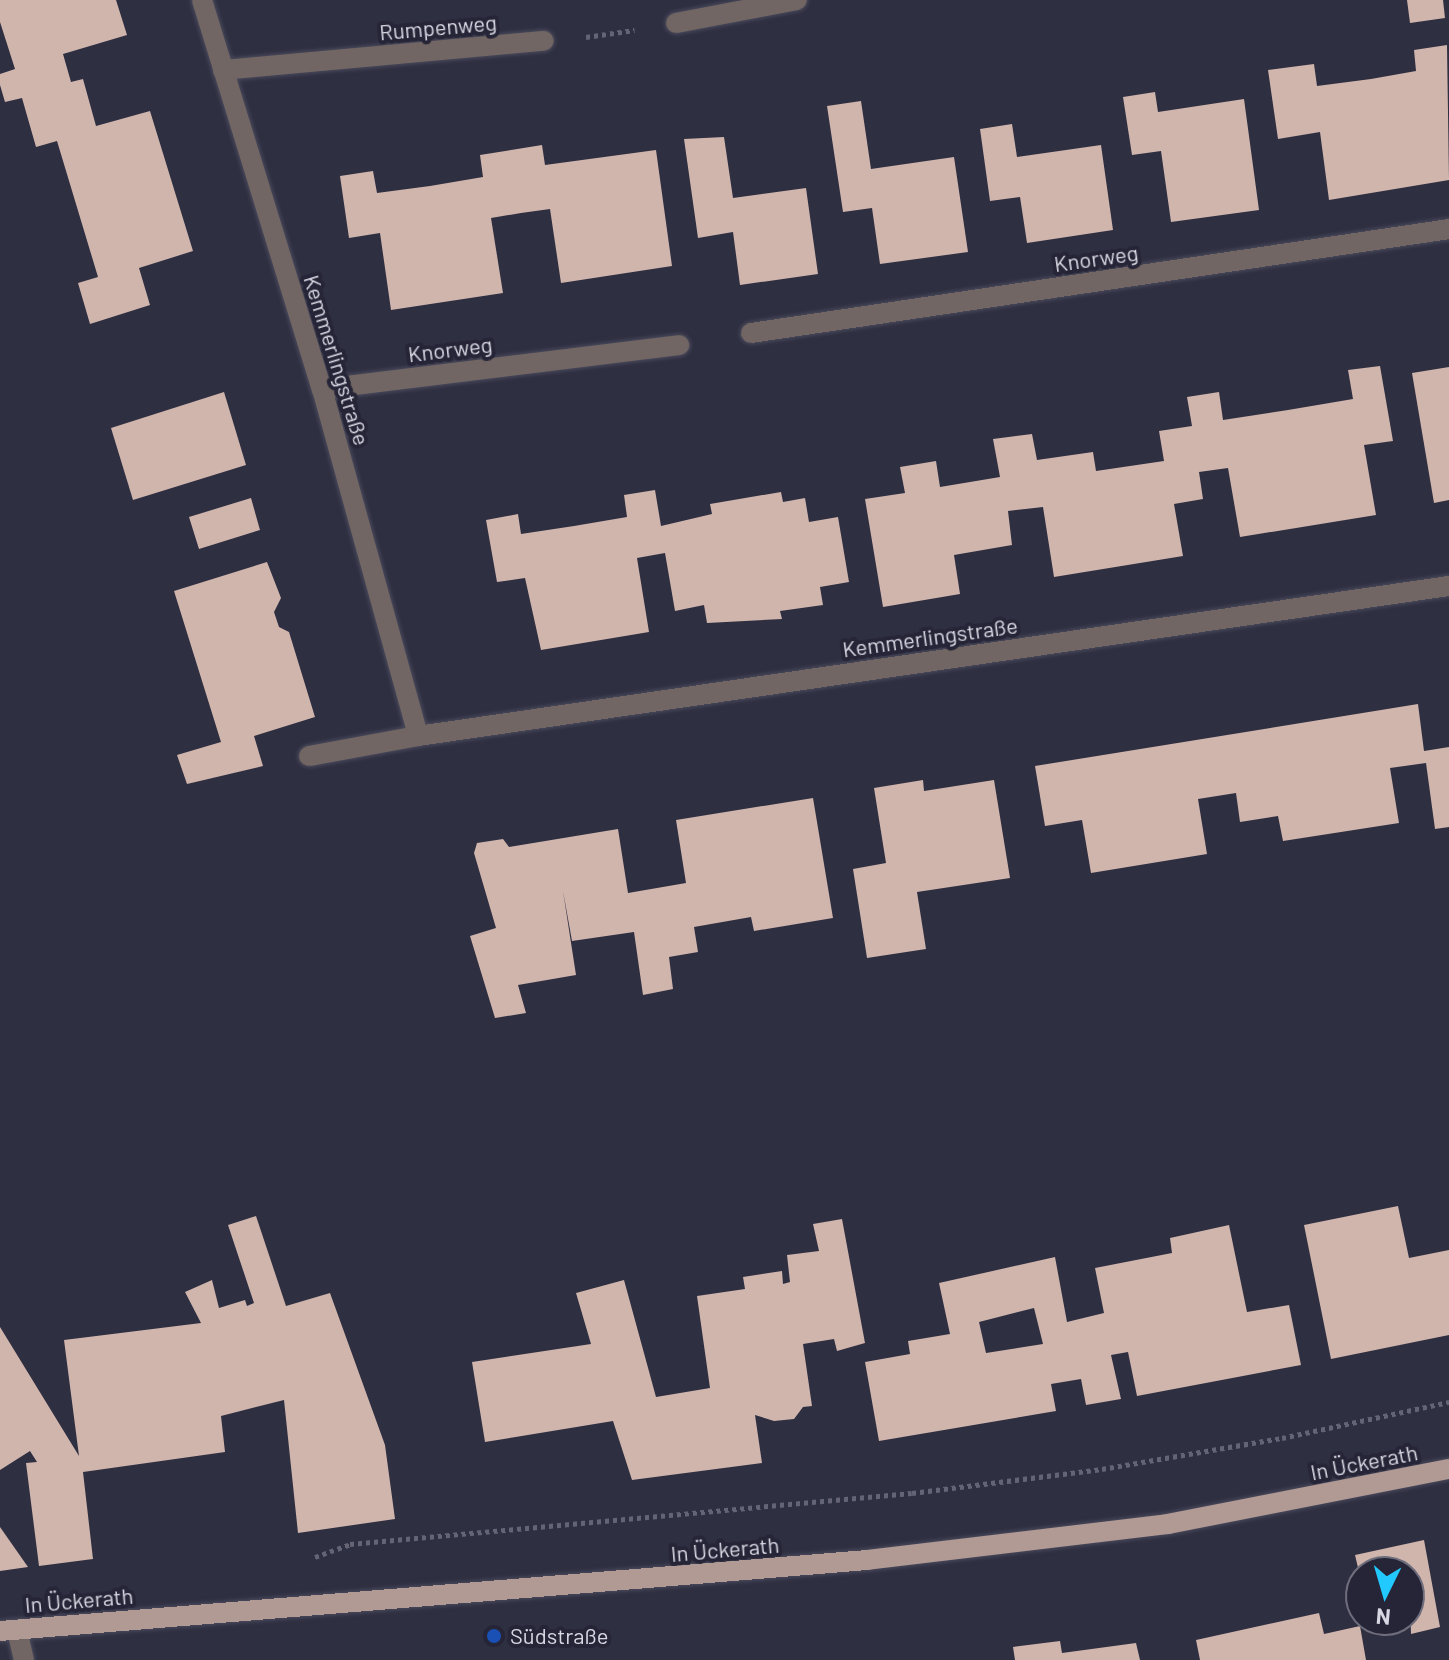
<!DOCTYPE html>
<html>
<head>
<meta charset="utf-8">
<style>
	body { margin:0 }
	#map { position:relative; width:1449px; height:1660px; overflow:hidden; background:#2f2f42; font-family:Barlow,sans-serif }
	div>[style] { position:absolute }
	[style*='--x'] { left:calc(var(--x)*1px); top:calc(var(--y)*1px); width:calc(var(--w)*1px); rotate:calc(var(--a)*1deg) }
	.building>* { inset:0; background:#d0b5ad }
	.path>* { height:5px; margin-top:-2.5px; transform-origin:0; background:repeating-linear-gradient(90deg,#646475 0 4px,transparent 0 8px) }
	.roads { filter:drop-shadow(0 0 2px #4a4a5c) drop-shadow(0 0 2px #4a4a5c) }
	.minor>* { height:20px; margin:-10px; padding:0 10px; transform-origin:10px; border-radius:10px; background:#716663 }
	.major>* { height:20px; margin:-10px; padding:0 10px; transform-origin:10px; border-radius:10px; background:#b19a94 }
	.dots>* { width:22px; height:22px; translate:-50% -50%; box-sizing:border-box; border:4px solid #262537; border-radius:50% }
	span { translate:-50% -50%; white-space:nowrap; text-align:center; line-height:1.15; -webkit-text-stroke:8px #262537; paint-order:stroke }
	.street-label { font-size:22px; color:#d8d8e4 }
	.poi-label { font-size:22px; color:#d8d8e4 }
	.left { translate:0 -50%; text-align:left }
	.north { position:absolute; left:1345px; top:1556px; width:80px; height:80px; box-sizing:border-box; background:#262537; border:2px solid #6d6d7c; border-radius:50%; rotate:185deg; font-size:22px; font-weight:700; line-height:32px; text-align:center; color:#d8d8e4 }
	.north::after { content:''; display:block; margin:auto; width:28px; height:36px; background:#22c9fe; clip-path:polygon(50% 0,100% 100%,50% 72%,0 100%) }
</style>
</head>
<body>
<div id="map">
	<div class="building">
		<i style="clip-path:polygon(0 0,116px 0,127px 35px,63px 54px,71px 82px,83px 79px,96px 126px,150px 111px,193px 251px,139px 268px,150px 305px,90px 324px,78px 283px,98px 277px,57px 141px,36px 147px,22px 98px,5px 102px,0 85px,0 74px,15px 69px,0 22px)"></i>
		<i style="clip-path:polygon(1407px 0,1443px 0,1445px 18px,1410px 23px)"></i>
		<i style="clip-path:polygon(1447px 45px,1449px 180px,1329px 200px,1320px 132px,1278px 139px,1268px 70px,1314px 64px,1317px 86px,1371px 79px,1416px 71px,1414px 50px)"></i>
		<i style="clip-path:polygon(1155px 92px,1158px 112px,1244px 99px,1259px 210px,1171px 222px,1161px 151px,1132px 155px,1123px 97px)"></i>
		<i style="clip-path:polygon(861px 101px,871px 169px,954px 157px,968px 252px,880px 264px,872px 208px,843px 212px,827px 106px)"></i>
		<i style="clip-path:polygon(1012px 124px,1017px 157px,1101px 145px,1113px 230px,1027px 243px,1020px 197px,990px 201px,980px 129px)"></i>
		<i style="clip-path:polygon(724px 137px,733px 198px,806px 188px,818px 274px,740px 285px,733px 232px,698px 238px,684px 139px)"></i>
		<i style="clip-path:polygon(542px 145px,545px 165px,656px 150px,672px 266px,561px 283px,550px 209px,521px 213px,491px 218px,503px 293px,391px 310px,380px 233px,349px 238px,340px 176px,373px 171px,377px 193px,430px 186px,483px 177px,480px 155px)"></i>
		<i style="clip-path:polygon(1380px 366px,1393px 441px,1364px 445px,1376px 515px,1240px 537px,1228px 468px,1199px 472px,1203px 499px,1174px 504px,1183px 556px,1054px 577px,1043px 507px,1008px 511px,1012px 545px,954px 555px,960px 594px,883px 607px,865px 499px,905px 493px,900px 467px,936px 461px,940px 487px,1000px 477px,993px 439px,1032px 434px,1037px 460px,1093px 452px,1096px 471px,1164px 461px,1159px 431px,1192px 426px,1187px 397px,1219px 392px,1223px 420px,1288px 410px,1353px 399px,1348px 370px)"></i>
		<i style="clip-path:polygon(1449px 367px,1449px 500px,1434px 503px,1412px 373px)"></i>
		<i style="clip-path:polygon(224px 392px,246px 465px,133px 500px,111px 428px)"></i>
		<i style="clip-path:polygon(655px 490px,661px 526px,712px 514px,710px 504px,781px 492px,783px 502px,805px 498px,809px 522px,838px 517px,849px 582px,820px 587px,823px 605px,780px 611px,782px 619px,707px 623px,704px 605px,675px 611px,665px 553px,637px 558px,649px 632px,541px 650px,525px 578px,497px 582px,486px 520px,518px 514px,521px 534px,574px 526px,627px 517px,624px 495px)"></i>
		<i style="clip-path:polygon(251px 498px,260px 530px,199px 549px,189px 517px)"></i>
		<i style="clip-path:polygon(267px 562px,281px 598px,274px 612px,279px 627px,289px 632px,315px 717px,254px 736px,263px 766px,187px 784px,177px 755px,221px 742px,174px 591px)"></i>
		<i style="clip-path:polygon(1418px 704px,1424px 751px,1449px 747px,1449px 827px,1435px 829px,1426px 763px,1390px 768px,1399px 823px,1283px 841px,1278px 816px,1240px 822px,1236px 793px,1198px 799px,1207px 854px,1091px 873px,1082px 820px,1045px 826px,1035px 766px)"></i>
		<i style="clip-path:polygon(923px 780px,924px 791px,994px 780px,1010px 878px,917px 892px,926px 949px,867px 958px,853px 869px,886px 863px,874px 788px)"></i>
		<i style="clip-path:polygon(813px 798px,833px 918px,754px 931px,751px 917px,694px 927px,698px 952px,669px 957px,673px 989px,643px 995px,634px 932px,572px 941px,563px 891px,576px 975px,518px 985px,526px 1013px,495px 1018px,470px 936px,496px 928px,474px 853px,477px 843px,503px 839px,509px 847px,618px 829px,628px 893px,686px 883px,676px 820px)"></i>
		<i style="clip-path:polygon(1398px 1206px,1409px 1258px,1449px 1250px,1449px 1335px,1331px 1359px,1304px 1225px)"></i>
		<i style="clip-path:polygon(256px 1216px,286px 1306px,330px 1293px,385px 1445px,395px 1519px,298px 1533px,284px 1400px,221px 1416px,225px 1452px,83px 1472px,93px 1559px,39px 1566px,26px 1463px,37px 1462px,30px 1451px,0 1470px,0 1327px,79px 1456px,64px 1340px,201px 1323px,185px 1292px,212px 1280px,219px 1308px,245px 1300px,247px 1306px,254px 1303px,228px 1225px)"></i>
		<i style="clip-path:polygon(842px 1219px,865px 1343px,837px 1351px,834px 1339px,803px 1344px,812px 1406px,803px 1407px,794px 1419px,774px 1421px,755px 1415px,762px 1463px,632px 1480px,613px 1421px,485px 1442px,472px 1362px,591px 1344px,576px 1293px,624px 1280px,656px 1397px,710px 1388px,697px 1296px,745px 1289px,743px 1277px,782px 1271px,783px 1284px,790px 1282px,787px 1255px,819px 1251px,813px 1224px)"></i>
		<i style="clip-path:polygon(evenodd,1229px 1225px,1247px 1312px,1289px 1305px,1301px 1365px,1137px 1396px,1128px 1352px,1111px 1355px,1121px 1399px,1086px 1405px,1081px 1379px,1051px 1384px,1056px 1411px,879px 1441px,865px 1362px,910px 1354px,908px 1341px,950px 1334px,939px 1283px,1055px 1257px,1067px 1322px,1104px 1313px,1095px 1268px,1172px 1253px,1170px 1238px,1229px 1225px,1034px 1308px,1043px 1344px,986px 1353px,979px 1322px,1034px 1308px)"></i>
		<i style="clip-path:polygon(0 1527px,28px 1567px,0 1571px)"></i>
		<i style="clip-path:polygon(1424px 1540px,1440px 1627px,1411px 1634px,1409px 1572px,1359px 1572px,1355px 1555px)"></i>
		<i style="clip-path:polygon(1319px 1613px,1324px 1634px,1360px 1626px,1366px 1660px,1200px 1660px,1196px 1640px)"></i>
		<i style="clip-path:polygon(1060px 1641px,1062px 1653px,1136px 1643px,1140px 1660px,1015px 1660px,1013px 1647px)"></i>
	</div>
	<div class="path">
		<i style="--x:586;--y:37;--w:49;--a:-8.1"></i>
		<i style="--x:315;--y:1557;--w:37;--a:-20"></i>
		<i style="--x:350;--y:1544;--w:564;--a:-5.19"></i>
		<i style="--x:912;--y:1493;--w:192;--a:-7.2"></i>
		<i style="--x:1102;--y:1469;--w:183;--a:-9.8"></i>
		<i style="--x:1282;--y:1438;--w:171;--a:-12.2"></i>
	</div>
	<div class="roads">
		<div class="minor">
			<i style="--x:202;--y:0;--w:407;--a:72.9"></i>
			<i style="--x:322;--y:389;--w:360;--a:74.5"></i>
			<i style="--x:418;--y:736;--w:1042;--a:-8.28"></i>
			<i style="--x:676;--y:23;--w:123;--a:-10.8"></i>
			<i style="--x:223;--y:70;--w:322;--a:-5.2"></i>
			<i style="--x:751;--y:333;--w:706;--a:-8.47"></i>
			<i style="--x:322;--y:389;--w:360;--a:-7"></i>
			<i style="--x:309;--y:756;--w:111;--a:-10.4"></i>
			<i style="--x:17;--y:1630;--w:31;--a:77"></i>
		</div>
		<div class="major">
			<i style="--x:0;--y:1631;--w:870;--a:-4.68"></i>
			<i style="--x:867;--y:1560;--w:303;--a:-6.8"></i>
			<i style="--x:1168;--y:1524;--w:286;--a:-11.1"></i>
		</div>
	</div>
	<div class="dots">
		<i style="left:494px;top:1636px;background:#1a4fb4"></i>
	</div>
	<div class="street-label">
		<span style="left:438px;top:27px;rotate:-5deg">Rumpenweg</span>
		<span style="left:1096px;top:258px;rotate:-8deg">Knorweg</span>
		<span style="left:450px;top:349px;rotate:-7deg">Knorweg</span>
		<span style="left:337px;top:360px;rotate:73deg">Kemmerlingstraße</span>
		<span style="left:930px;top:637px;rotate:-8deg">Kemmerlingstraße</span>
		<span style="left:1364px;top:1462px;rotate:-11deg">In Ückerath</span>
		<span style="left:725px;top:1549px;rotate:-5deg">In Ückerath</span>
		<span style="left:79px;top:1600px;rotate:-5deg">In Ückerath</span>
	</div>
	<div class="poi-label">
		<span class="left" style="left:510px;top:1636px">Südstraße</span>
	</div>
	<div class="north">N</div>
</div>
</body>
</html>
